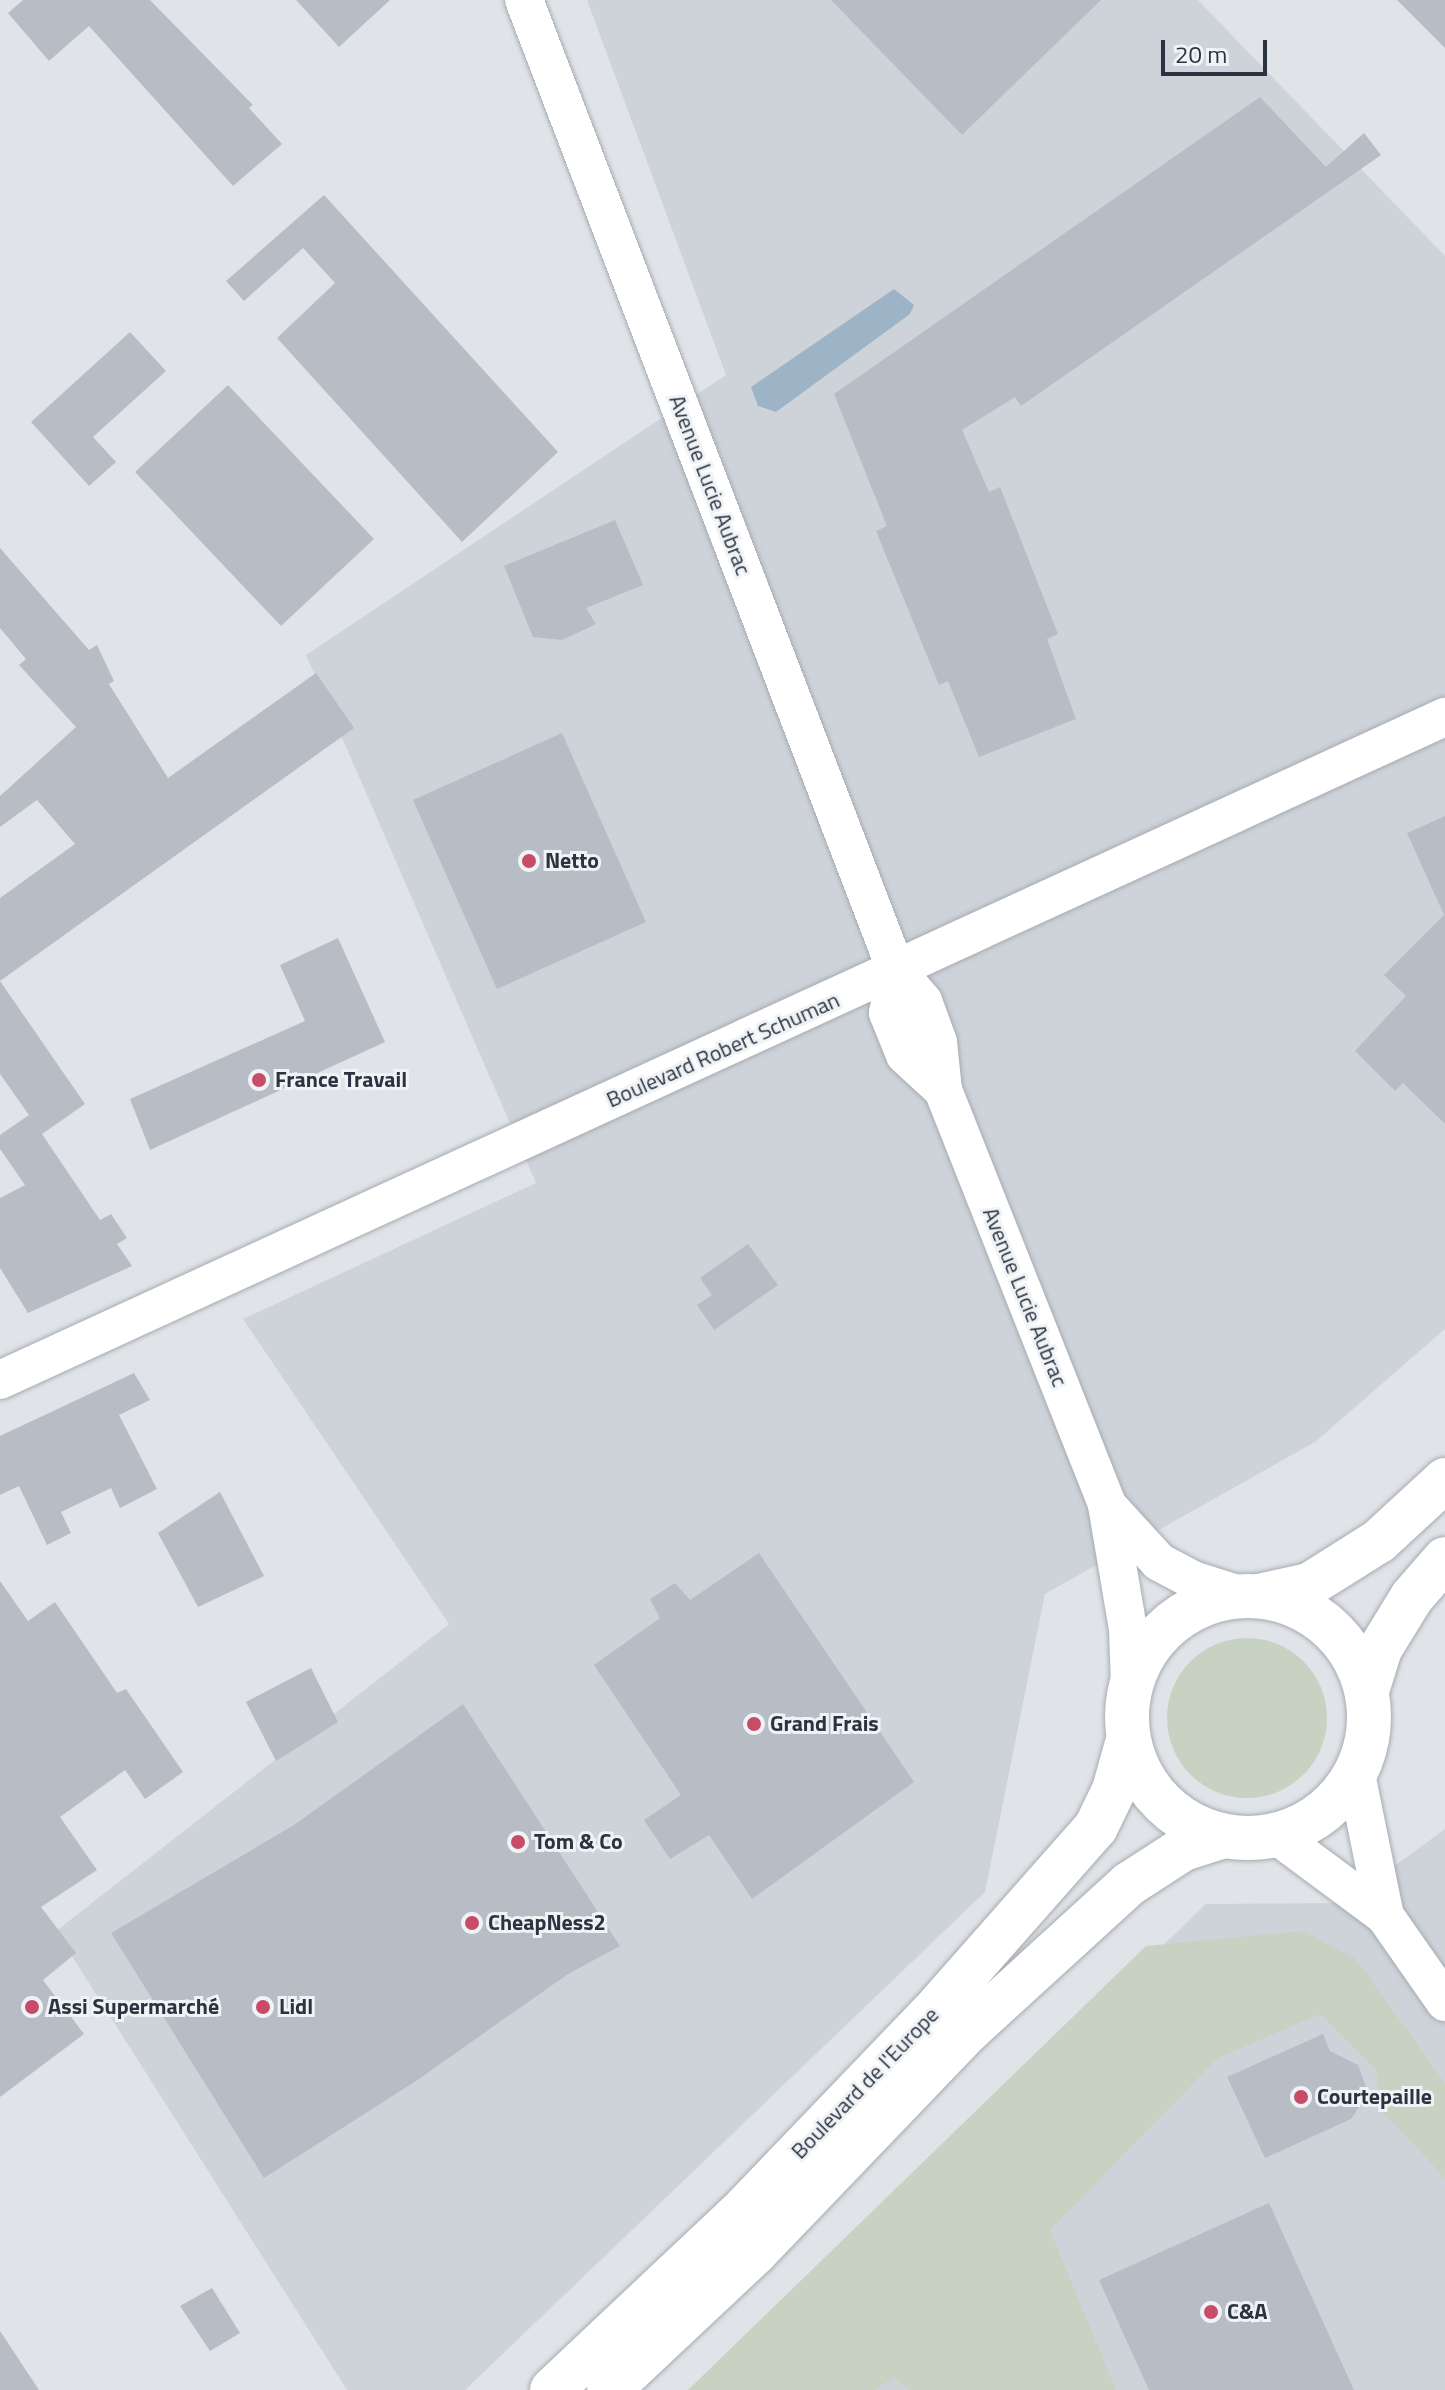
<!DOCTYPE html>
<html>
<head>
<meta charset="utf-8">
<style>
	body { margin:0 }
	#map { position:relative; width:1445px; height:2390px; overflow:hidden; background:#e0e4e8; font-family:"Titillium Web",sans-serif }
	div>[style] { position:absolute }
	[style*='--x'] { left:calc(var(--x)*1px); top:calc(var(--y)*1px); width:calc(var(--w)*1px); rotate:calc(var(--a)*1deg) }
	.built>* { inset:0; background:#ced3da }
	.green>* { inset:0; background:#c7d2c2 }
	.round { border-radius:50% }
	.water>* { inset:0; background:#9db4c6 }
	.building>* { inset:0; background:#b8bdc5 }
	.roads { filter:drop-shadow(0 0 2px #a6abb2) drop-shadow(0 0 2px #a6abb2) }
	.secondary>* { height:38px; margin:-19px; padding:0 19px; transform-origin:19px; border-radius:19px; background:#fff }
	.primary>* { height:44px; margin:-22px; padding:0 22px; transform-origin:22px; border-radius:22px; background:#fff }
	.primary>.ring { margin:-22px; padding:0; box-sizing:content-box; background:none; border:44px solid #fff; border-radius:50% }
	.highway>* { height:44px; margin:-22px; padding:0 22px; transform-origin:22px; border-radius:22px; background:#fff }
	.dots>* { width:22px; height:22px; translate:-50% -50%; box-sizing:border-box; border:4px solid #f0f3f6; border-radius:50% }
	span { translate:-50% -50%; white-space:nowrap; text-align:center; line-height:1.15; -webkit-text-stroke:6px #f0f3f6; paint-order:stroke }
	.street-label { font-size:22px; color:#2a333f }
	.poi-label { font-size:22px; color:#2a333f; font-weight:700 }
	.left { translate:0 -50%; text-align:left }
	.scale { position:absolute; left:1161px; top:40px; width:106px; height:36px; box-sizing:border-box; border:4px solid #2a333f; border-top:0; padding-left:10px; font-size:24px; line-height:28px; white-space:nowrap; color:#2a333f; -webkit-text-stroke:6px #f0f3f6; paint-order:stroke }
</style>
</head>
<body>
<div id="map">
	<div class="built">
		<i style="clip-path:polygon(587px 0,1198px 0,1445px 256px,1445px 1329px,1315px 1442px,1045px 1594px,985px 1892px,465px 2390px,347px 2390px,56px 1931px,449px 1624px,243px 1319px,536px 1183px,306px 655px,726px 375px)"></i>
		<i style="clip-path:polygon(1445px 1829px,1445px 2390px,702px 2390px,1206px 1904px,1344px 1903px)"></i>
	</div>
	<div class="green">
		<i class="round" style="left:1167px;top:1638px;width:160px;height:160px"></i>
		<i style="clip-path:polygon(1303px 1931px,1356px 1959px,1445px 2083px,1445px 2178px,1381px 2110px,1376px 2070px,1320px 2014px,1218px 2058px,1050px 2230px,1116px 2390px,910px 2390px,894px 2377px,875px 2390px,688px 2390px,1146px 1946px)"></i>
	</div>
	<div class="water">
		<i style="clip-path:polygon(894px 289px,914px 305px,910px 314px,776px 412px,758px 406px,751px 387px)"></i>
	</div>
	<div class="building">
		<i style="clip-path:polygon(23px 0,150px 0,253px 105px,249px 108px,282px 144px,233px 186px,89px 26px,49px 61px,8px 13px)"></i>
		<i style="clip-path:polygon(296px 0,390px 0,339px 47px)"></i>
		<i style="clip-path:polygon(831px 0,1101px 0,962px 135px)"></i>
		<i style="clip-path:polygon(1397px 0,1445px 0,1445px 48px)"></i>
		<i style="clip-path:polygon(1260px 97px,1326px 167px,1364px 133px,1381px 155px,1021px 406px,1015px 397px,962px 430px,989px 492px,1000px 487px,1058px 634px,1047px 639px,1076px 719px,979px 757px,948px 681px,939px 685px,876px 531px,887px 526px,834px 394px)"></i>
		<i style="clip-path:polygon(324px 195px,558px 452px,462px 542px,277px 338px,335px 283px,303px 248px,244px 301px,226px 281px)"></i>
		<i style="clip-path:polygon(130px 332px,166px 371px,93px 437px,116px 462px,89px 486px,31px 422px)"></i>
		<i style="clip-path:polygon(228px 385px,374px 539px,281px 626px,135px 472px)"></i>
		<i style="clip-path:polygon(615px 520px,643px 585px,586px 608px,596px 624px,562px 640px,533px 637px,504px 566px)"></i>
		<i style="clip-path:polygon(0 548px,89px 650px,97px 645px,114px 681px,109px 684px,168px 778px,316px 673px,354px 728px,0 981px,0 898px,75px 844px,37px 800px,0 827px,0 796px,76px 727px,19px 665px,26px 659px,0 628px)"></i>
		<i style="clip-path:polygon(562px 733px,646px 922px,497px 989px,413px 800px)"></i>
		<i style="clip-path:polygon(1445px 816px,1445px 1124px,1403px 1083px,1395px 1091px,1355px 1051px,1406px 996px,1384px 975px,1444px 915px,1407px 833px)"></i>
		<i style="clip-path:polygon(338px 938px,385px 1042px,150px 1150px,130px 1099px,305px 1021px,280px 965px)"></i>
		<i style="clip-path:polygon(0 981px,85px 1104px,42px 1134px,100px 1220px,111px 1214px,127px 1238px,117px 1244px,132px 1266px,28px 1313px,0 1268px,0 1198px,25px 1185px,0 1149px,0 1135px,29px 1115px,0 1074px)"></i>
		<i style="clip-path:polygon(748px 1244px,778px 1285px,714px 1330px,697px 1305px,712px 1295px,700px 1278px)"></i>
		<i style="clip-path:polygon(134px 1373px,150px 1400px,119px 1415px,157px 1489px,120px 1508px,111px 1488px,61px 1512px,71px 1533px,47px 1545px,19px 1486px,0 1495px,0 1436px)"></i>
		<i style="clip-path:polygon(220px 1492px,264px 1576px,198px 1607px,158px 1533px)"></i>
		<i style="clip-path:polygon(759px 1553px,914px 1782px,752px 1899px,709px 1835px,670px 1859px,644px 1820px,681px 1795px,594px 1665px,660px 1618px,650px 1599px,675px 1583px,690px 1600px)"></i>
		<i style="clip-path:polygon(0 1581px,28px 1621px,55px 1602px,117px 1693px,126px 1689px,183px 1772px,145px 1799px,125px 1770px,60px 1817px,97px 1870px,41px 1907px,76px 1953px,43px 1980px,84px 2034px,0 2097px)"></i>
		<i style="clip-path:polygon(311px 1668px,338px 1722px,276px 1761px,246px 1702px)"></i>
		<i style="clip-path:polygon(463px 1704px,620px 1946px,568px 1974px,416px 2081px,264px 2178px,111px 1933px,294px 1825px)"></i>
		<i style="clip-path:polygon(1323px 2034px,1330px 2051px,1358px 2065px,1367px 2090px,1364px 2099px,1351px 2119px,1265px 2158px,1227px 2077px)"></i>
		<i style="clip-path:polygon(1269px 2203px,1354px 2390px,1149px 2390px,1099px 2280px)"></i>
		<i style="clip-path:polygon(212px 2288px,240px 2333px,210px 2351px,180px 2306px)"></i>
		<i style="clip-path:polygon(0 2331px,39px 2390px,0 2390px)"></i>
	</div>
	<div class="roads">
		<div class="secondary">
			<i style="--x:524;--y:0;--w:1039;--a:69.02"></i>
			<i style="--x:896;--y:970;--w:41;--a:48.9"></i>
			<i style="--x:923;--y:1001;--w:44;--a:69.9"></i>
			<i style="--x:938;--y:1042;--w:48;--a:84.1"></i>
			<i style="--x:943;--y:1090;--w:446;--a:68.4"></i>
			<i style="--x:1107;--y:1505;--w:126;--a:80.4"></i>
			<i style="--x:1128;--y:1629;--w:56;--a:88"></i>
			<i style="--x:896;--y:970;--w:44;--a:100.5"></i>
			<i style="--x:888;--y:1013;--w:45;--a:68"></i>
			<i style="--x:905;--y:1055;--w:52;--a:42.6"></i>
			<i style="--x:0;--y:1380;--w:1590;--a:-24.65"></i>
			<i style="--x:1107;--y:1505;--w:77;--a:47.6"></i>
			<i style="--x:1159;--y:1562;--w:38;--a:28"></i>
			<i style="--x:1193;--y:1580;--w:52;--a:17.7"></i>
			<i style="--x:1356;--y:1774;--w:145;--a:78.5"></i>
			<i style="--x:1276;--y:1835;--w:136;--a:36.6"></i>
			<i style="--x:1385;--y:1916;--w:105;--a:55.1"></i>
		</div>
		<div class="primary">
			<i class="ring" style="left:1127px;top:1596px;width:198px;height:198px"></i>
			<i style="--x:1367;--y:1691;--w:44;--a:-72.8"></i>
			<i style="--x:1380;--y:1649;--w:61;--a:-58.4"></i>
			<i style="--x:1412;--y:1597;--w:50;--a:-49"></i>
			<i style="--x:552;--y:2390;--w:255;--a:-43.3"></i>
			<i style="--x:738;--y:2215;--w:292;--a:-46.2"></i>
			<i style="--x:940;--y:2004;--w:236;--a:-48.6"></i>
			<i style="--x:1096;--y:1827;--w:41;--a:-64.1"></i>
			<i style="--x:1114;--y:1790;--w:52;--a:-74.4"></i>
			<i style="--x:609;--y:2390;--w:200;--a:-43.2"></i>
			<i style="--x:755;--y:2253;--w:308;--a:-46.2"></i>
			<i style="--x:968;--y:2031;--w:218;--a:-42.4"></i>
			<i style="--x:1129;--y:1884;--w:64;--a:-32.9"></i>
			<i style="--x:1183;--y:1849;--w:43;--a:-17.6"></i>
		</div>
		<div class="highway">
			<i style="--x:1259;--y:1596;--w:51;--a:-12.4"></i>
			<i style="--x:1309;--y:1585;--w:83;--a:-32.2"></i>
			<i style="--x:1379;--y:1541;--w:90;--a:-42.7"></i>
		</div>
	</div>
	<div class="dots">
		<i style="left:529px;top:861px;background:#c64c67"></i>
		<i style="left:259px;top:1080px;background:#c64c67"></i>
		<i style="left:754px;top:1724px;background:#c64c67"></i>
		<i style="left:518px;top:1842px;background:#c64c67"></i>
		<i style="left:472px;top:1923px;background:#c64c67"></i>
		<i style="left:32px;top:2007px;background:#c64c67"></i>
		<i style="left:263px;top:2007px;background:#c64c67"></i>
		<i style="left:1301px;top:2097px;background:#c64c67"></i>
		<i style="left:1211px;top:2312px;background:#c64c67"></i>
	</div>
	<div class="street-label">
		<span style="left:710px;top:485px;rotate:69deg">Avenue Lucie Aubrac</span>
		<span style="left:723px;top:1050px;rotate:-24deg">Boulevard Robert Schuman</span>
		<span style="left:1025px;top:1297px;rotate:68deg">Avenue Lucie Aubrac</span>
		<span style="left:865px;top:2083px;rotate:-46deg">Boulevard de l'Europe</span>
	</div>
	<div class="poi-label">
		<span class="left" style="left:545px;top:861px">Netto</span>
		<span class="left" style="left:275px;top:1080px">France Travail</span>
		<span class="left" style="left:770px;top:1724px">Grand Frais</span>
		<span class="left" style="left:534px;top:1842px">Tom &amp; Co</span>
		<span class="left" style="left:488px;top:1923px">CheapNess2</span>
		<span class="left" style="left:48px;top:2007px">Assi Supermarché</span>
		<span class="left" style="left:279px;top:2007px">Lidl</span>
		<span class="left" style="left:1317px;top:2097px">Courtepaille</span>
		<span class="left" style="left:1227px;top:2312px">C&amp;A</span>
	</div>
	<div class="scale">20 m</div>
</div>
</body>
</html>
